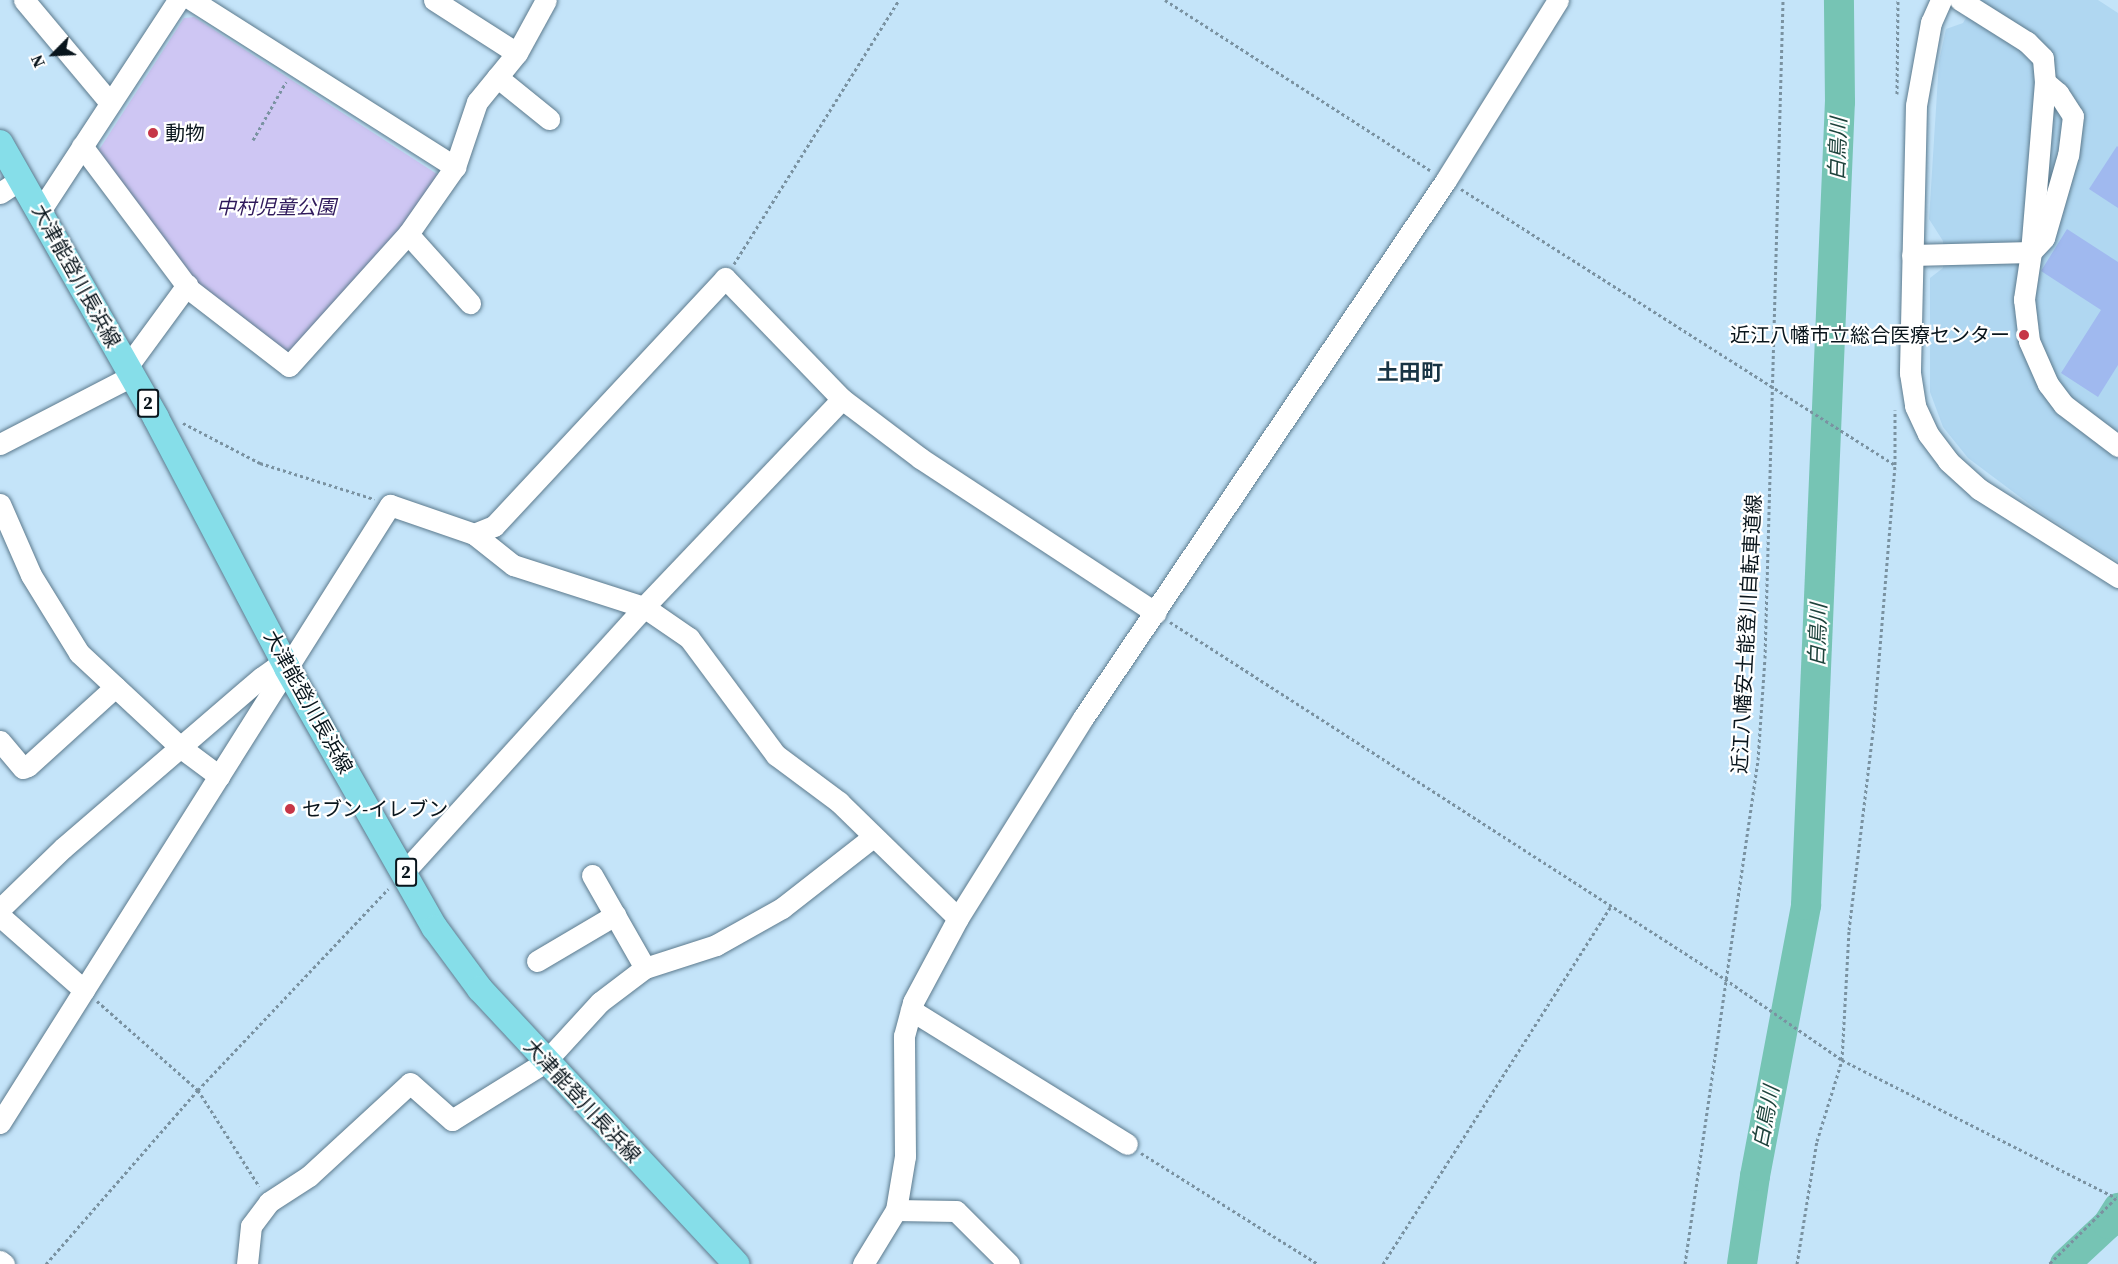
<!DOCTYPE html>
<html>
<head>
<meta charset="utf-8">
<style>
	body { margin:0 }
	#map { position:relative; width:2118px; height:1264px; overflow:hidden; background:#c4e4f9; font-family:"Source Serif 4","Noto Sans JP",serif }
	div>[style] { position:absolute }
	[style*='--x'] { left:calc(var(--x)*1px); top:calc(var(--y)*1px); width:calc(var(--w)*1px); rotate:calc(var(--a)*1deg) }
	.built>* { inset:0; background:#b0d7f1 }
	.green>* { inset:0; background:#cec6f3 }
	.river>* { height:30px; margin:-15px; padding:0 15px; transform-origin:15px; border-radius:15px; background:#76c4b4 }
	.building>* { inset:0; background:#a0b9ef }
	.path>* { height:3px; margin-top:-1.5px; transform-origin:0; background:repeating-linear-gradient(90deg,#7a92a1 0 3px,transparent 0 6px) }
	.roads { filter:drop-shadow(0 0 2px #5c7a8d) drop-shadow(0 0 2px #5c7a8d) }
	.minor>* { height:21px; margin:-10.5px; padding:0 10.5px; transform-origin:10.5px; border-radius:10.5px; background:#fff }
	.major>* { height:26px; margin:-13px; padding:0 13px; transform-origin:13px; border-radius:13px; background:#86dee9 }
	.dots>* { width:16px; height:16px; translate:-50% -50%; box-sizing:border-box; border:3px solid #fff; border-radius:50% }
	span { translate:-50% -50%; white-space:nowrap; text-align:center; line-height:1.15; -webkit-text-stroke:4.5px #fff; paint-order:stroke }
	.shield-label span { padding:2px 4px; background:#fff; border:2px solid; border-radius:4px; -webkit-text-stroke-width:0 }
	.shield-label { font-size:18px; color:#09151c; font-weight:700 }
	.poi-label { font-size:20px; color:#09151c }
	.left { translate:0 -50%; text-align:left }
	.right { translate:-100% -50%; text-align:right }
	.park-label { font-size:20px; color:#2f195b; font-style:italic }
	.street-label { font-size:20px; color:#09151c }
	.water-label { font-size:21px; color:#1e433c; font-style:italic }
	.quarter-label { font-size:22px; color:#183444; font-weight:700 }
	.north { position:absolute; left:24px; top:24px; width:60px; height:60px; -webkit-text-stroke:4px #fff; paint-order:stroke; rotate:246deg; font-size:16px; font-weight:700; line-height:24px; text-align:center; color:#09151c }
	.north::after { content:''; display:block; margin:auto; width:21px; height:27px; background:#09151c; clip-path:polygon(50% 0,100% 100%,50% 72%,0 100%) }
</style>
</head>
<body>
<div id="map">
	<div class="built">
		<i style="clip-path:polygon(1976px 0,2098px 0,2118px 13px,2118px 561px,2040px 512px,1968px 458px,1943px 427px,1930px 392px,1930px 278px,1943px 268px,1943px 241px,1929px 219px,1939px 61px,1946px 29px,1963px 23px)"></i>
	</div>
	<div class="green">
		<i style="clip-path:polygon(194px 17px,437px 174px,443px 183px,297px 360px,192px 287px,97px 153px,184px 18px)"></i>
	</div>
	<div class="river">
		<i style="--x:1742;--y:1264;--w:89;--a:-81.6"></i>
		<i style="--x:1755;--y:1176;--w:276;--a:-79.3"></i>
		<i style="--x:1806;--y:905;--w:804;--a:-87.58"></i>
		<i style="--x:1840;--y:102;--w:102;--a:-90.6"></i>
		<i style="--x:2065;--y:1264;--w:59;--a:-42.9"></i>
		<i style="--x:2108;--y:1224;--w:19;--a:-58"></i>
	</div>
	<div class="building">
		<i style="clip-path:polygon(2117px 146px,2118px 147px,2118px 208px,2089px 189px)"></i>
		<i style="clip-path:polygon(2067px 229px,2118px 262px,2118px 365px,2098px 397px,2061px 373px,2101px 310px,2041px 271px)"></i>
	</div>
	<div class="path">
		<i style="--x:1165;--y:0;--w:315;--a:32.7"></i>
		<i style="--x:1897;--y:94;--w:94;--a:-89.4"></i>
		<i style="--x:253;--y:140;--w:67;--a:-60.4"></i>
		<i style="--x:1461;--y:189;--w:514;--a:32.45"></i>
		<i style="--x:734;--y:264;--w:311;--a:-58"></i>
		<i style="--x:183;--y:423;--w:87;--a:27.5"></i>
		<i style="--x:260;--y:463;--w:120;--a:17.5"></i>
		<i style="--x:1170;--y:622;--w:660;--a:32.75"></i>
		<i style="--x:1725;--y:979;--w:142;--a:34.7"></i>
		<i style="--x:1842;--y:1060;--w:307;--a:26.7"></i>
		<i style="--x:2116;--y:1198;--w:94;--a:135.4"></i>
		<i style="--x:97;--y:1001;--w:135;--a:41.4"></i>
		<i style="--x:198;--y:1090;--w:114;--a:57.6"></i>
		<i style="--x:1141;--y:1153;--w:209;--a:32.1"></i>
		<i style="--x:46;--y:1264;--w:231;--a:-48.9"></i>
		<i style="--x:198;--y:1090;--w:277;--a:-46.6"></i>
		<i style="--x:1383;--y:1264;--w:424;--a:-57.5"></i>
		<i style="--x:1685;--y:1264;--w:509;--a:-81.76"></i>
		<i style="--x:1758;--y:760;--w:102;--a:-86.1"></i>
		<i style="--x:1765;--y:658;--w:658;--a:-88.43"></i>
		<i style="--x:1797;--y:1264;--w:125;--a:-80.8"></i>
		<i style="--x:1817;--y:1141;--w:85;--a:-72.8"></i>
		<i style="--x:1842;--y:1060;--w:130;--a:-86.9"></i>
		<i style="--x:1849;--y:930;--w:198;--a:-83.1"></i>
		<i style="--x:1873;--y:733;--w:269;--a:-85.3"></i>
		<i style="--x:1895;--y:465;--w:55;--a:-90"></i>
	</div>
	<div class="roads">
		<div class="minor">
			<i style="--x:24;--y:0;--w:134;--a:50.1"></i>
			<i style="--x:192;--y:0;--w:312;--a:32.4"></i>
			<i style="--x:434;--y:0;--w:98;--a:32.6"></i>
			<i style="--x:1941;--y:0;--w:24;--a:114"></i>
			<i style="--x:1931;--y:22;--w:84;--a:100.2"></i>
			<i style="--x:1916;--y:105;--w:268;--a:91.3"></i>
			<i style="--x:1910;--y:373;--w:33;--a:81"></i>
			<i style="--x:1915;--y:406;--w:31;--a:65"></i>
			<i style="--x:1928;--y:434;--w:34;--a:53"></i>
			<i style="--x:1948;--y:461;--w:42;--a:42.1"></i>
			<i style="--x:1979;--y:489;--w:165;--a:32.3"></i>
			<i style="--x:497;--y:77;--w:67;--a:38.9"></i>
			<i style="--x:2045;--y:82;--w:17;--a:40"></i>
			<i style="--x:2058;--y:93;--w:27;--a:57"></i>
			<i style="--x:2073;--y:116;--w:39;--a:97"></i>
			<i style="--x:2068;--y:155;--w:86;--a:106.1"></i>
			<i style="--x:2044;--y:238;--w:19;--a:133"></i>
			<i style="--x:2031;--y:252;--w:48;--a:98.5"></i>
			<i style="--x:2024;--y:299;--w:42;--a:83.2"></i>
			<i style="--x:2029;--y:341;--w:47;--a:66.2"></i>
			<i style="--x:2048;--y:384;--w:26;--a:53"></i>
			<i style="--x:2064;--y:405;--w:68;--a:37.2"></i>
			<i style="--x:82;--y:146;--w:179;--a:53.2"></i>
			<i style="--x:189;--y:289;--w:126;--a:37.6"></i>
			<i style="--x:289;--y:366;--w:178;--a:-48"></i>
			<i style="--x:408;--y:234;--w:82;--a:-55"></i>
			<i style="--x:455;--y:167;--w:69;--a:-71.3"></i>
			<i style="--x:477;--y:102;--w:63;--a:-50.8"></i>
			<i style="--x:517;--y:53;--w:60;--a:-61.3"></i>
			<i style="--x:0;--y:193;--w:14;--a:-34"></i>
			<i style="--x:40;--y:211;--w:252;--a:-56.8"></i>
			<i style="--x:408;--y:234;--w:93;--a:48.1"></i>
			<i style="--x:1912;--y:255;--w:119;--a:-1.4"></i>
			<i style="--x:2031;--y:252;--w:171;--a:-85.3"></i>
			<i style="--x:2045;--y:82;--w:24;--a:-95"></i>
			<i style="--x:2043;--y:58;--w:23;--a:-135"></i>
			<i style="--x:2027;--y:42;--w:79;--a:-147.9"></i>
			<i style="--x:127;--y:367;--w:102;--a:-53.8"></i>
			<i style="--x:0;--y:444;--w:148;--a:-27.3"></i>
			<i style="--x:0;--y:504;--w:77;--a:66.4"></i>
			<i style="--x:31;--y:575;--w:92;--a:58.4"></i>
			<i style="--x:79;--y:653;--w:138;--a:42.9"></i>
			<i style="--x:180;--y:747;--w:49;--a:36.6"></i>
			<i style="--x:474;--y:534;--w:22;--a:-22"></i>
			<i style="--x:494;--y:526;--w:339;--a:-47"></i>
			<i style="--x:725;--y:278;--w:168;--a:46"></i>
			<i style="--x:842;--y:399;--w:98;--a:37.1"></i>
			<i style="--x:920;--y:458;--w:282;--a:33.3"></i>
			<i style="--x:0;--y:741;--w:35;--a:50"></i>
			<i style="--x:23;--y:768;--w:5;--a:-22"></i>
			<i style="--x:28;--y:766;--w:118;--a:-42.2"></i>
			<i style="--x:405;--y:871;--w:356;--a:-47.8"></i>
			<i style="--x:644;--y:607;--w:287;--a:-46.4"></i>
			<i style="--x:592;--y:875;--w:107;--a:60.3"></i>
			<i style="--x:0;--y:909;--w:88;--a:-44.1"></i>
			<i style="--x:63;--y:848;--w:262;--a:-40.7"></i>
			<i style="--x:262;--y:677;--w:16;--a:-35"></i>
			<i style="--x:275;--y:668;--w:12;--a:0"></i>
			<i style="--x:0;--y:916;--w:112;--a:41.4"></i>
			<i style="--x:537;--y:961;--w:91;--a:-30.5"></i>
			<i style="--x:911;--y:1010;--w:254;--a:31.8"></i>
			<i style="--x:0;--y:1123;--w:731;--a:-57.75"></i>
			<i style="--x:390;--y:505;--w:89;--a:19"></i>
			<i style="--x:474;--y:534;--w:50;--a:38.5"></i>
			<i style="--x:513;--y:565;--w:138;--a:17.8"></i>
			<i style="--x:644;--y:607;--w:55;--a:34.6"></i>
			<i style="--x:689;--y:638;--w:146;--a:53.4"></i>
			<i style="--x:776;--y:755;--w:79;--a:36.7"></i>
			<i style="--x:839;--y:802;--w:166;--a:44.3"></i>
			<i style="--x:896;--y:1210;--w:60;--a:1"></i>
			<i style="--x:956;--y:1211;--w:75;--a:45"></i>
			<i style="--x:0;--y:1261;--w:5;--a:37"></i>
			<i style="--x:247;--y:1264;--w:38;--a:-84"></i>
			<i style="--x:251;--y:1226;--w:30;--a:-53"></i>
			<i style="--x:269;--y:1202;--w:48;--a:-33"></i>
			<i style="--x:309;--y:1176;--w:137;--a:-42.6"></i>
			<i style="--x:410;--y:1083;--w:56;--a:41.4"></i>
			<i style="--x:452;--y:1120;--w:110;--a:-31.9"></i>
			<i style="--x:545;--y:1062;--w:81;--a:-47.5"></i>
			<i style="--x:600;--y:1002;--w:56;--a:-37.1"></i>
			<i style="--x:645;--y:968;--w:75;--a:-17.9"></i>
			<i style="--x:716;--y:945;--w:76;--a:-29.3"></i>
			<i style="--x:782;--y:908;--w:115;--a:-38"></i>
			<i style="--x:863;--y:1264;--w:63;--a:-58.6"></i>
			<i style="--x:896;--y:1210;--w:55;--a:-80.5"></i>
			<i style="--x:905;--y:1156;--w:120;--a:-90.5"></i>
			<i style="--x:904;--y:1036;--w:35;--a:-75"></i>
			<i style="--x:913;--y:1002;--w:95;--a:-61.8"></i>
			<i style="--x:958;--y:918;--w:236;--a:-58"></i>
			<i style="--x:1083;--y:718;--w:649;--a:-55.99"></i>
			<i style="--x:1446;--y:180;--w:212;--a:-58.1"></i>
		</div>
		<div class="major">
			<i style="--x:0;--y:143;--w:316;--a:60.4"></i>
			<i style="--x:156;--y:418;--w:282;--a:62.3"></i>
			<i style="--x:287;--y:668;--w:299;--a:60.4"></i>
			<i style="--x:435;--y:928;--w:76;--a:53.6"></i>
			<i style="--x:480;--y:989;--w:376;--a:47"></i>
		</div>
	</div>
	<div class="dots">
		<i style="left:153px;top:133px;background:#c63647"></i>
		<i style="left:2024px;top:335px;background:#c63647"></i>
		<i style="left:290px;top:809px;background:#c63647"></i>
	</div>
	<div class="shield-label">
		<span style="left:148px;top:403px">2</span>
		<span style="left:406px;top:872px">2</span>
	</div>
	<div class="poi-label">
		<span class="left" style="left:165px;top:133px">動物</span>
		<span class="right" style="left:2010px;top:335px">近江八幡市立総合医療センター</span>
		<span class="left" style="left:302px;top:809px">セブン-イレブン</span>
	</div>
	<div class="park-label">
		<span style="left:276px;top:207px">中村児童公園</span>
	</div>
	<div class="street-label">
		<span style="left:76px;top:276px;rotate:61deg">大津能登川長浜線</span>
		<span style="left:1747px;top:634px;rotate:-87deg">近江八幡安土能登川自転車道線</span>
		<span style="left:308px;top:702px;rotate:61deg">大津能登川長浜線</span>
		<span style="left:582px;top:1101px;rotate:47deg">大津能登川長浜線</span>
	</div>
	<div class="water-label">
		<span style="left:1838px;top:149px;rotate:-88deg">白鳥川</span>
		<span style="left:1818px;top:635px;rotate:-88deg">白鳥川</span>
		<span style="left:1766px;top:1117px;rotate:-79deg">白鳥川</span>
	</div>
	<div class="quarter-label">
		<span style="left:1410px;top:373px">土田町</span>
	</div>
	<div class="north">N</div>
</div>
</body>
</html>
